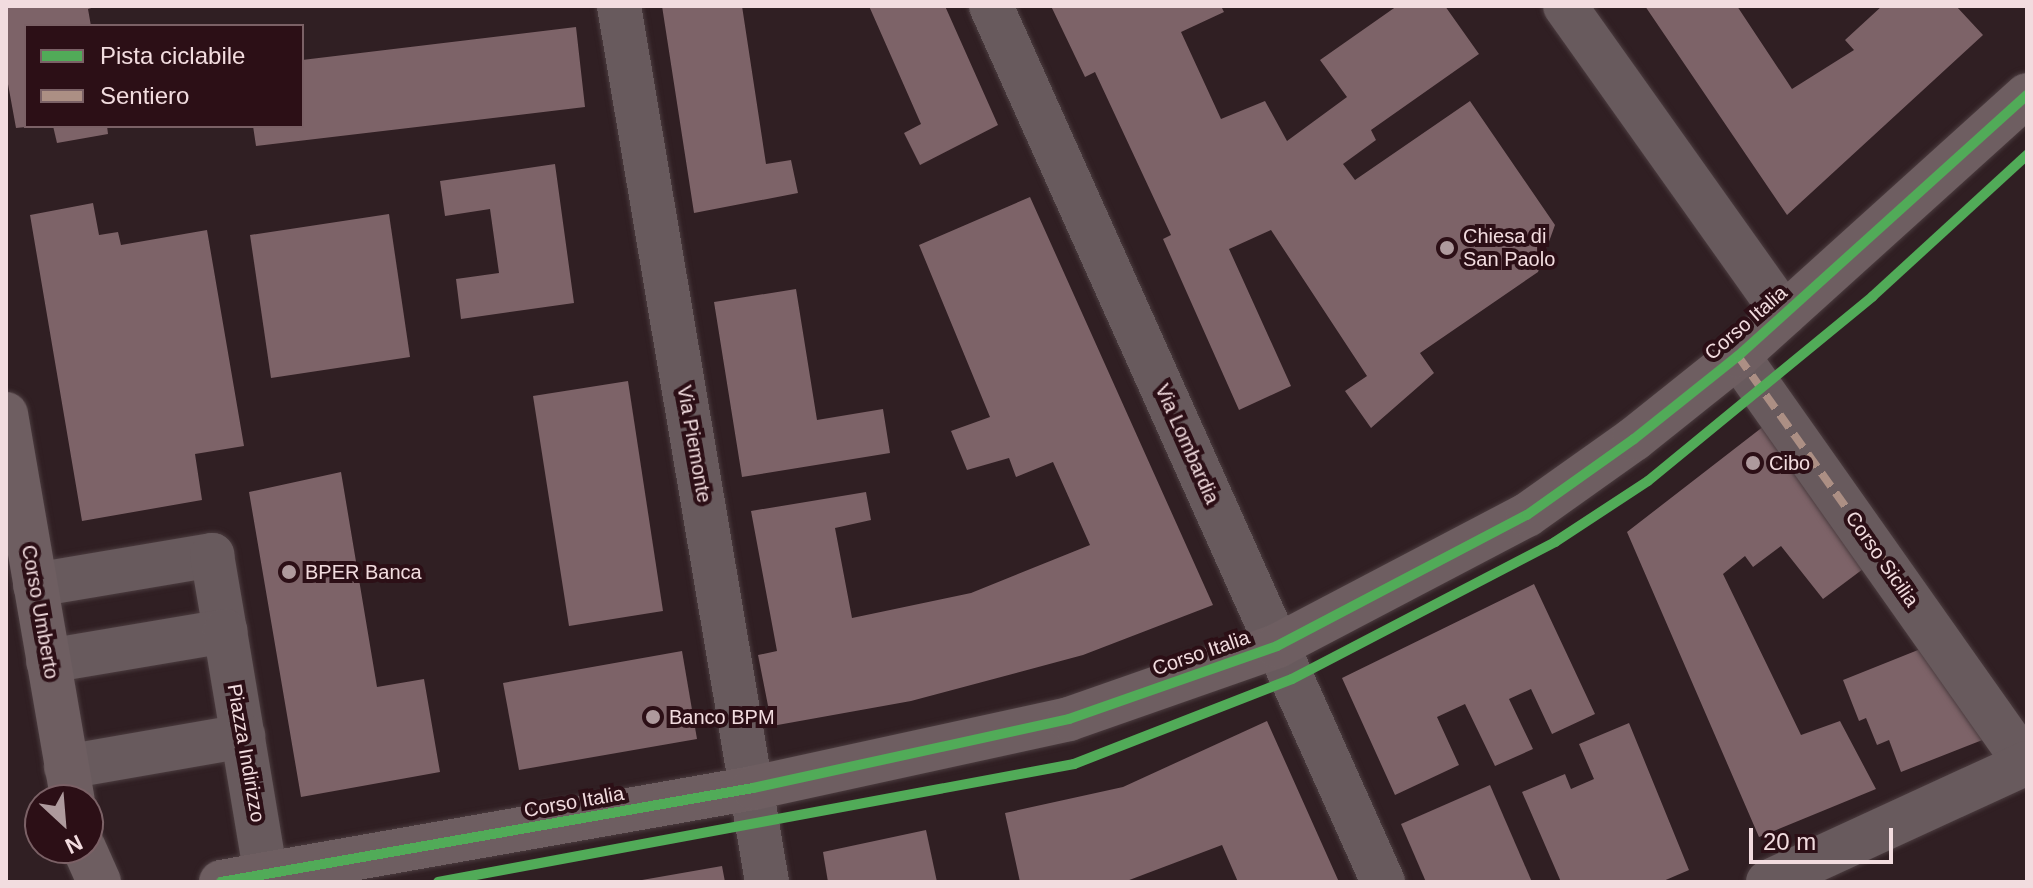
<!DOCTYPE html>
<html>
<head>
<meta charset="utf-8">
<style>
	body { margin:0 }
	#map { position:relative; width:2033px; height:888px; overflow:hidden; background:#301f23; font-family:Helvetica,sans-serif }
	div>[style] { position:absolute }
	[style*='--x'] { left:calc(var(--x)*1px); top:calc(var(--y)*1px); width:calc(var(--w)*1px); rotate:calc(var(--a)*1deg) }
	.building>* { inset:0; background:#7d6368 }
	.roads { filter:drop-shadow(0 0 2px #4b3c3f) drop-shadow(0 0 2px #4b3c3f) }
	.street>* { height:44px; margin:-22px; padding:0 22px; transform-origin:22px; border-radius:22px; background:#685a5d }
	.secondary>* { height:44px; margin:-22px; padding:0 22px; transform-origin:22px; border-radius:22px; background:#6e5e61 }
	.quiet>* { height:8px; margin-top:-4px; transform-origin:0; background:repeating-linear-gradient(90deg,#ac8f84 0 16px,transparent 0 24px) }
	.cycleway>* { height:10px; margin:-5px; padding:0 5px; transform-origin:5px; border-radius:5px; background:#51ab58 }
	.dots>* { width:22px; height:22px; translate:-50% -50%; box-sizing:border-box; border:4px solid #2c0f16; border-radius:50% }
	span { translate:-50% -50%; white-space:nowrap; text-align:center; line-height:1.15; -webkit-text-stroke:8px #2c0f16; paint-order:stroke }
	.poi-label { font-size:20px; color:#f2dcdf }
	.left { translate:0 -50%; text-align:left }
	.street-label { font-size:20px; color:#f2dcdf }
	.frame { position:absolute; inset:0; border:8px solid #f2dcdf; pointer-events:none }
	.legend { position:absolute; left:24px; top:24px; width:280px; height:104px; box-sizing:border-box; background:#2c0f16; border:2px solid #7b6166; margin:0; padding:10px 14px; list-style:none; font-size:24px; color:#f2dcdf }
	.legend li { display:flex; align-items:center; gap:16px; height:40px }
	.legend b { width:40px; border:2px solid #7b6166 }
	.north { position:absolute; left:24px; top:784px; width:80px; height:80px; box-sizing:border-box; background:#2c0f16; border:2px solid #7b6166; border-radius:50%; rotate:154deg; font-size:22px; font-weight:700; line-height:32px; text-align:center; color:#f2dcdf }
	.north::after { content:''; display:block; margin:auto; width:28px; height:36px; background:#ae9a9d; clip-path:polygon(50% 0,100% 100%,50% 72%,0 100%) }
	.scale { position:absolute; left:1749px; top:828px; width:144px; height:36px; box-sizing:border-box; border:4px solid #f2dcdf; border-top:0; padding-left:10px; font-size:24px; line-height:28px; white-space:nowrap; color:#f2dcdf; -webkit-text-stroke:6px #2c0f16; paint-order:stroke }
</style>
</head>
<body>
<div id="map">
	<div class="building">
		<i style="clip-path:polygon(6px 6px,98px 6px,88px 9px,91px 26px,26px 26px,26px 127px,16px 128px,6px 73px)"></i>
		<i style="clip-path:polygon(662px 6px,742px 6px,766px 164px,791px 160px,798px 193px,694px 213px)"></i>
		<i style="clip-path:polygon(869px 6px,945px 6px,998px 125px,920px 165px,904px 133px,921px 124px)"></i>
		<i style="clip-path:polygon(1051px 6px,1221px 6px,1224px 12px,1181px 32px,1221px 119px,1265px 101px,1287px 141px,1347px 97px,1320px 60px,1397px 6px,1445px 6px,1479px 54px,1371px 130px,1376px 140px,1343px 164px,1355px 180px,1470px 101px,1555px 225px,1538px 272px,1420px 353px,1434px 373px,1371px 428px,1345px 391px,1367px 376px,1271px 230px,1229px 249px,1291px 386px,1239px 410px,1163px 239px,1171px 235px,1095px 72px,1085px 77px)"></i>
		<i style="clip-path:polygon(1645px 6px,1737px 6px,1792px 89px,1854px 50px,1845px 40px,1882px 6px,1956px 6px,1983px 35px,1787px 215px)"></i>
		<i style="clip-path:polygon(576px 27px,585px 107px,256px 146px,253px 126px,302px 126px,302px 60px)"></i>
		<i style="clip-path:polygon(53px 126px,107px 126px,108px 134px,57px 143px)"></i>
		<i style="clip-path:polygon(555px 164px,574px 303px,461px 319px,456px 279px,499px 273px,490px 209px,445px 216px,440px 181px)"></i>
		<i style="clip-path:polygon(1030px 197px,1213px 605px,1083px 655px,911px 701px,772px 726px,758px 655px,777px 651px,751px 511px,866px 492px,871px 520px,835px 528px,852px 618px,971px 593px,1090px 545px,1053px 462px,1016px 477px,1009px 458px,967px 470px,951px 431px,990px 417px,919px 245px)"></i>
		<i style="clip-path:polygon(93px 203px,99px 235px,118px 232px,121px 245px,207px 230px,244px 446px,195px 454px,202px 500px,82px 521px,30px 215px)"></i>
		<i style="clip-path:polygon(389px 214px,410px 357px,271px 378px,250px 235px)"></i>
		<i style="clip-path:polygon(796px 289px,817px 420px,883px 409px,890px 453px,742px 477px,714px 302px)"></i>
		<i style="clip-path:polygon(628px 381px,663px 611px,569px 626px,533px 396px)"></i>
		<i style="clip-path:polygon(1773px 419px,1871px 563px,1823px 599px,1781px 546px,1753px 567px,1745px 556px,1723px 574px,1801px 735px,1840px 721px,1876px 789px,1759px 837px,1627px 532px)"></i>
		<i style="clip-path:polygon(341px 472px,377px 687px,424px 679px,440px 772px,301px 797px,249px 492px)"></i>
		<i style="clip-path:polygon(1534px 584px,1595px 714px,1552px 734px,1531px 689px,1509px 699px,1533px 749px,1495px 766px,1465px 704px,1437px 717px,1459px 765px,1395px 795px,1342px 678px)"></i>
		<i style="clip-path:polygon(1928px 646px,1990px 737px,1901px 772px,1889px 740px,1877px 745px,1866px 718px,1859px 721px,1843px 680px)"></i>
		<i style="clip-path:polygon(682px 651px,697px 739px,519px 770px,503px 683px)"></i>
		<i style="clip-path:polygon(1267px 721px,1339px 882px,1238px 882px,1222px 845px,1124px 882px,1020px 882px,1005px 813px,1123px 787px)"></i>
		<i style="clip-path:polygon(1629px 723px,1689px 870px,1661px 882px,1561px 882px,1522px 792px,1565px 774px,1571px 789px,1594px 779px,1579px 744px)"></i>
		<i style="clip-path:polygon(1490px 785px,1532px 882px,1426px 882px,1401px 824px)"></i>
		<i style="clip-path:polygon(926px 830px,937px 882px,828px 882px,823px 852px)"></i>
		<i style="clip-path:polygon(722px 866px,725px 882px,642px 882px,642px 880px)"></i>
	</div>
	<div class="roads">
		<div class="street">
			<i style="--x:619;--y:6;--w:888;--a:80.41"></i>
			<i style="--x:991;--y:6;--w:960;--a:65.89"></i>
			<i style="--x:1565;--y:6;--w:378;--a:54.6"></i>
			<i style="--x:1738;--y:356;--w:499;--a:54.8"></i>
			<i style="--x:35;--y:585;--w:180;--a:-9.6"></i>
			<i style="--x:212;--y:555;--w:77;--a:80.3"></i>
			<i style="--x:48;--y:661;--w:180;--a:-9.6"></i>
			<i style="--x:225;--y:631;--w:247;--a:80.5"></i>
			<i style="--x:66;--y:767;--w:180;--a:-9.9"></i>
			<i style="--x:1768;--y:882;--w:285;--a:-24.7"></i>
		</div>
		<div class="secondary">
			<i style="--x:6;--y:414;--w:392;--a:80.2"></i>
			<i style="--x:84;--y:848;--w:37;--a:66"></i>
			<i style="--x:221;--y:882;--w:540;--a:-10.02"></i>
			<i style="--x:753;--y:788;--w:323;--a:-12.3"></i>
			<i style="--x:1069;--y:719;--w:220;--a:-19.3"></i>
			<i style="--x:1277;--y:646;--w:282;--a:-27.7"></i>
			<i style="--x:1527;--y:515;--w:131;--a:-35.4"></i>
			<i style="--x:1634;--y:439;--w:133;--a:-38.6"></i>
			<i style="--x:1738;--y:356;--w:389;--a:-42.1"></i>
		</div>
	</div>
	<div class="quiet">
		<i style="--x:1738;--y:356;--w:286;--a:54.5"></i>
	</div>
	<div class="cycleway">
		<i style="--x:221;--y:882;--w:540;--a:-10.02"></i>
		<i style="--x:753;--y:788;--w:323;--a:-12.3"></i>
		<i style="--x:1069;--y:719;--w:220;--a:-19.3"></i>
		<i style="--x:1277;--y:646;--w:282;--a:-27.7"></i>
		<i style="--x:1527;--y:515;--w:131;--a:-35.4"></i>
		<i style="--x:1634;--y:439;--w:133;--a:-38.6"></i>
		<i style="--x:1738;--y:356;--w:389;--a:-42.1"></i>
		<i style="--x:438;--y:882;--w:647;--a:-10.51"></i>
		<i style="--x:1074;--y:764;--w:234;--a:-21.3"></i>
		<i style="--x:1292;--y:679;--w:297;--a:-27.5"></i>
		<i style="--x:1555;--y:542;--w:111;--a:-33.3"></i>
		<i style="--x:1648;--y:481;--w:291;--a:-39.4"></i>
		<i style="--x:1873;--y:296;--w:209;--a:-42.5"></i>
	</div>
	<div class="dots">
		<i style="left:1447px;top:248px;background:#ae9a9d"></i>
		<i style="left:1753px;top:463px;background:#ae9a9d"></i>
		<i style="left:289px;top:572px;background:#ae9a9d"></i>
		<i style="left:653px;top:717px;background:#ae9a9d"></i>
	</div>
	<div class="poi-label">
		<span class="left" style="left:1463px;top:248px">Chiesa di<br>San Paolo</span>
		<span class="left" style="left:1769px;top:463px">Cibo</span>
		<span class="left" style="left:305px;top:572px">BPER Banca</span>
		<span class="left" style="left:669px;top:717px">Banco BPM</span>
	</div>
	<div class="street-label">
		<span style="left:1746px;top:323px;rotate:-41deg">Corso Italia</span>
		<span style="left:694px;top:444px;rotate:80deg">Via Piemonte</span>
		<span style="left:1187px;top:444px;rotate:66deg">Via Lombardia</span>
		<span style="left:1882px;top:559px;rotate:55deg">Corso Sicilia</span>
		<span style="left:40px;top:612px;rotate:80deg">Corso Umberto</span>
		<span style="left:1201px;top:653px;rotate:-19deg">Corso Italia</span>
		<span style="left:246px;top:753px;rotate:80deg">Piazza Indirizzo</span>
		<span style="left:574px;top:802px;rotate:-10deg">Corso Italia</span>
	</div>
	<div class="frame"></div>
	<ul class="legend">
	<li><b style="height:10px;background:#51ab58"></b>Pista ciclabile</li>
	<li><b style="height:10px;background:#ac8f84"></b>Sentiero</li>
	</ul>
	<div class="north">N</div>
	<div class="scale">20 m</div>
</div>
</body>
</html>
